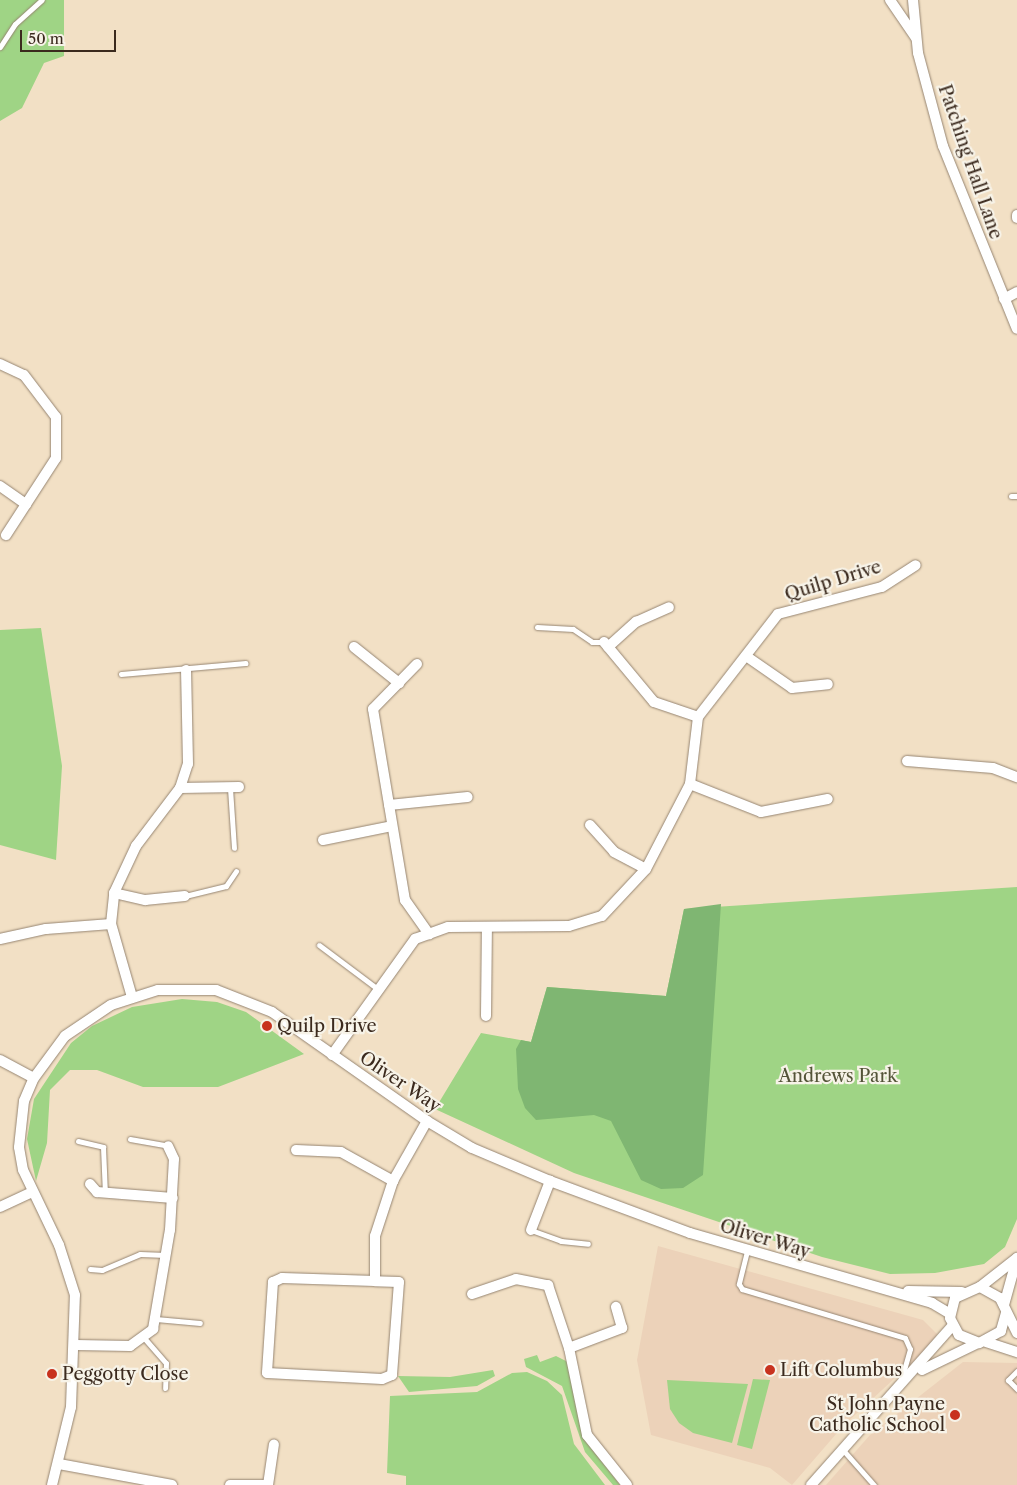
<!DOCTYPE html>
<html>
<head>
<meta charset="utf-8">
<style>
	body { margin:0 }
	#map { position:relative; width:1017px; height:1485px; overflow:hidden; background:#f2e0c5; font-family:"Libre Caslon Text",serif }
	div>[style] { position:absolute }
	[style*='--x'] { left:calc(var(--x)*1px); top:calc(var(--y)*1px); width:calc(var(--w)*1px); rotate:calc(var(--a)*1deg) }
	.built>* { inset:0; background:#ecd2b9 }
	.green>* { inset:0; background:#9fd485 }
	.forest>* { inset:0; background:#7fb672 }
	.roads { filter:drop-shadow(0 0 1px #968572) drop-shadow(0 0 1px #968572) }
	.lane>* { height:5px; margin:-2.5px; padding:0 2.5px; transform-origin:2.5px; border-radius:2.5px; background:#fff }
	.street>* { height:10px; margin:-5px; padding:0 5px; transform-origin:5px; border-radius:5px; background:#fff }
	.dots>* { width:14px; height:14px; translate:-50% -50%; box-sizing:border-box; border:2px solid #f7f3e8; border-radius:50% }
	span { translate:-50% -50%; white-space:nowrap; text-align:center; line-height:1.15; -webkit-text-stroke:4.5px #f7f3e8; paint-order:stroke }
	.street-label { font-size:18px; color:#3b2a1e }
	.poi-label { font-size:18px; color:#3b2a1e }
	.left { translate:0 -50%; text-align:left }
	.right { translate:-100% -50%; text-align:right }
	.park-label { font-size:18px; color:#545438 }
	.scale { position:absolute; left:20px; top:30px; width:96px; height:22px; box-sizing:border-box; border:2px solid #3b2a1e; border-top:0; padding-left:6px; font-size:15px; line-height:18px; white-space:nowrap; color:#3b2a1e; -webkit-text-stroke:4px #f7f3e8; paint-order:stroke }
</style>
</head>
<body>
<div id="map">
	<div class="built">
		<i style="clip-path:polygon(658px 1246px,923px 1320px,937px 1334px,933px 1343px,843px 1426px,792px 1485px,770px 1468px,651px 1435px,637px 1360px)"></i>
		<i style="clip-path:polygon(963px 1362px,1017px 1363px,1017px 1485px,826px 1485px,870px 1435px)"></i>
	</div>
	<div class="green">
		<i style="clip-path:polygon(0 0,64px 0,64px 56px,44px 63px,22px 108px,0 121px)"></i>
		<i style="clip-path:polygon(41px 628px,62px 766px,56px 860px,0 845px,0 630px)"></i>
		<i style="clip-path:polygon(1017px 887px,1017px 1219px,1005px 1247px,984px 1264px,935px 1273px,890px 1274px,822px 1257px,574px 1173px,435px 1109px,481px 1033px,531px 1042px,547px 987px,666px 996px,684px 909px)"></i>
		<i style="clip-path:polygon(182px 999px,217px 1002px,246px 1012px,304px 1054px,218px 1087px,143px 1087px,97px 1070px,70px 1070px,50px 1090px,47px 1143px,36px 1181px,27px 1139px,34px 1099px,71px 1043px,92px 1026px,132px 1007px)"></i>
		<i style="clip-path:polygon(537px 1355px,540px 1362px,556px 1356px,568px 1362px,583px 1437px,620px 1485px,613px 1485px,585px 1452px,562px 1386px,526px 1367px,524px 1359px)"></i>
		<i style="clip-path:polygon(493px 1370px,495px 1376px,477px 1386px,409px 1392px,398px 1376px,450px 1377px)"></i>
		<i style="clip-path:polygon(527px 1372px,547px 1381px,562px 1395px,574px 1444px,605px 1485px,406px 1485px,406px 1476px,387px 1473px,390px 1396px,477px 1392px,512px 1373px)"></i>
		<i style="clip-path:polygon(753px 1379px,770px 1380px,752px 1449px,737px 1445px)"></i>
		<i style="clip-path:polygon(667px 1380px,748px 1384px,732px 1443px,693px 1433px,679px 1423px,670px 1409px)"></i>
	</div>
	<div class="forest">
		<i style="clip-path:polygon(721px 904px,703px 1175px,683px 1188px,661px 1189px,641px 1180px,611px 1121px,594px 1115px,536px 1120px,525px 1108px,518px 1089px,516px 1049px,521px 1040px,531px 1042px,547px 987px,666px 996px,684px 909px)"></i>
	</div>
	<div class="roads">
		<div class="lane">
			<i style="--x:0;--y:47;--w:27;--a:-57"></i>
			<i style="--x:15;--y:24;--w:36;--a:-42"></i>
			<i style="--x:1011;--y:496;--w:6;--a:0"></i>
			<i style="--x:537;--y:627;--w:36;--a:3"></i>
			<i style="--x:573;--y:629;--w:23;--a:34"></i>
			<i style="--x:592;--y:642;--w:12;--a:0"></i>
			<i style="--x:121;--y:674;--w:125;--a:-5"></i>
			<i style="--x:230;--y:788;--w:60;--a:86.2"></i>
			<i style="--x:185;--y:896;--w:42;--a:-13.7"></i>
			<i style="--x:226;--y:886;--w:18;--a:-56"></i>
			<i style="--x:319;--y:945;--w:75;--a:36.9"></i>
			<i style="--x:130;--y:1139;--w:39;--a:10"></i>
			<i style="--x:78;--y:1141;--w:26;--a:13"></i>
			<i style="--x:103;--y:1147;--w:47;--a:87.6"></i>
			<i style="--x:531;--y:1230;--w:32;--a:20"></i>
			<i style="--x:561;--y:1241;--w:27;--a:6"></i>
			<i style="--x:747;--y:1251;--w:34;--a:104"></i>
			<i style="--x:739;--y:1284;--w:6;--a:59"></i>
			<i style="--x:742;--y:1289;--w:170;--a:16.7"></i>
			<i style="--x:905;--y:1338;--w:12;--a:66"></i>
			<i style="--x:910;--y:1349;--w:35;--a:106"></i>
			<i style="--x:90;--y:1269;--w:12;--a:5"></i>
			<i style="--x:102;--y:1270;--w:41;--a:-22.8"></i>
			<i style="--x:140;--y:1254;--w:26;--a:2"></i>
			<i style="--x:156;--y:1319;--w:44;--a:5.2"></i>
			<i style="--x:145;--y:1339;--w:32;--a:49"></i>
			<i style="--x:166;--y:1363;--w:25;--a:92"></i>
			<i style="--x:1017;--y:1371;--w:13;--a:135"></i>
			<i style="--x:1008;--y:1380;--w:13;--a:45"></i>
			<i style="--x:843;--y:1450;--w:47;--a:48.5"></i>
		</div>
		<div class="street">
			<i style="--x:890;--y:0;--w:46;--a:55.6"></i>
			<i style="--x:913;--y:0;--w:53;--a:84.6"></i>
			<i style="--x:918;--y:53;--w:96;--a:75"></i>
			<i style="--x:943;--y:146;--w:197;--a:68"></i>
			<i style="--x:1017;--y:215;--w:3;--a:90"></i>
			<i style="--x:1004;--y:299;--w:15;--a:-28"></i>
			<i style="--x:0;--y:364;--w:26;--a:25"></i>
			<i style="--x:24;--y:375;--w:53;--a:52.7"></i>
			<i style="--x:56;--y:417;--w:41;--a:90"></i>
			<i style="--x:56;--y:458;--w:92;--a:123"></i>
			<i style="--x:0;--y:486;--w:32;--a:35"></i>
			<i style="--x:604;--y:642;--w:78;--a:50.2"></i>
			<i style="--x:654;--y:702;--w:46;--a:18.8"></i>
			<i style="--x:354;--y:647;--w:58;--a:38.7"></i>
			<i style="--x:608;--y:647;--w:38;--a:-42"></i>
			<i style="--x:636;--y:622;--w:36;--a:-24"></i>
			<i style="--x:746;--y:656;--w:56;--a:34.8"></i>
			<i style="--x:792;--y:688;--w:36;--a:-6"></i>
			<i style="--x:417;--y:664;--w:63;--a:134.4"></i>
			<i style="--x:373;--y:709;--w:194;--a:80.5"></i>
			<i style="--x:405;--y:900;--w:42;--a:54.8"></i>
			<i style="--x:907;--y:761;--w:86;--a:4.7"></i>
			<i style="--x:993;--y:768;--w:26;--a:21"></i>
			<i style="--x:690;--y:784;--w:76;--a:21.5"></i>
			<i style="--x:761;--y:812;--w:68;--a:-11"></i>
			<i style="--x:180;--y:788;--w:59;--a:-1"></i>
			<i style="--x:389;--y:805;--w:79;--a:-5.8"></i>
			<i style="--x:590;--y:825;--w:36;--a:48"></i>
			<i style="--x:614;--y:852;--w:36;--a:28"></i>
			<i style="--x:323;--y:840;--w:70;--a:-11.5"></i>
			<i style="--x:114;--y:893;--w:32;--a:13"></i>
			<i style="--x:145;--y:900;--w:40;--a:-5.7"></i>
			<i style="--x:0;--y:939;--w:47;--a:-12.3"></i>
			<i style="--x:46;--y:929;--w:65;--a:-4.4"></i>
			<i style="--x:132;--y:997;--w:76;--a:-106"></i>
			<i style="--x:111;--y:924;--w:31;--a:-84"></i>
			<i style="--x:114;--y:893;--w:52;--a:-64.9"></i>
			<i style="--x:136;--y:846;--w:73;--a:-52.8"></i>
			<i style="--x:180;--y:788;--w:25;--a:-72"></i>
			<i style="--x:188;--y:764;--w:94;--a:-91.2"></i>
			<i style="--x:486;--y:1016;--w:89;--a:-89.4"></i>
			<i style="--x:332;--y:1055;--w:143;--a:-54.4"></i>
			<i style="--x:415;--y:939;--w:35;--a:-20"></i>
			<i style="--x:448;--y:927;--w:121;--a:-0.5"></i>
			<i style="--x:569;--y:926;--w:34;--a:-17"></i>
			<i style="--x:602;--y:916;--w:64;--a:-46.9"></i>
			<i style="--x:646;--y:869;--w:96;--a:-62.6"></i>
			<i style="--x:690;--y:784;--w:67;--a:-83.2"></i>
			<i style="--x:698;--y:717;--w:130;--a:-52.2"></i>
			<i style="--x:778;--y:614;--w:107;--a:-14.6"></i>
			<i style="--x:882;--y:587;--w:40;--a:-32.9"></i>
			<i style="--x:0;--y:1060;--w:38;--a:28"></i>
			<i style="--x:296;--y:1150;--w:45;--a:2.5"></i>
			<i style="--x:341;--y:1152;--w:60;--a:29.1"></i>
			<i style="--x:90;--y:1184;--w:11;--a:49"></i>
			<i style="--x:97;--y:1192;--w:76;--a:4.5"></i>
			<i style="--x:0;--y:1207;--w:35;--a:-25"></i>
			<i style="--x:531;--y:1230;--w:53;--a:-68.8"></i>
			<i style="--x:375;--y:1281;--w:93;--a:-178.2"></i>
			<i style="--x:282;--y:1278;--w:10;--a:156"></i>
			<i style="--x:273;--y:1282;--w:91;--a:93.8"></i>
			<i style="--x:267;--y:1373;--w:115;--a:3"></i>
			<i style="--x:382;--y:1379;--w:11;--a:-22"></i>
			<i style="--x:392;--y:1375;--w:93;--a:-85.7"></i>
			<i style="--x:399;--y:1282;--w:24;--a:-178"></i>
			<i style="--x:375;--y:1281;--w:45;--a:-90"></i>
			<i style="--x:375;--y:1236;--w:58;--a:-71.9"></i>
			<i style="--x:393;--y:1181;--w:69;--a:-60.5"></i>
			<i style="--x:980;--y:1287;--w:47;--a:-38.1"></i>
			<i style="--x:908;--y:1291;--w:54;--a:1.1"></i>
			<i style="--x:472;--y:1294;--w:46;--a:-18.8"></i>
			<i style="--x:516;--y:1279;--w:33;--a:11"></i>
			<i style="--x:548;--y:1285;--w:66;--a:71.6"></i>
			<i style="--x:569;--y:1348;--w:89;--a:78.3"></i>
			<i style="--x:587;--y:1435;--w:64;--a:51.3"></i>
			<i style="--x:1004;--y:1305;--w:49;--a:-74.5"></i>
			<i style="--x:1006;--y:1313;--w:19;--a:106"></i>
			<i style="--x:1001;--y:1331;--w:25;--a:151"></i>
			<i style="--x:979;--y:1343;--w:22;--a:-158"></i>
			<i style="--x:959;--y:1335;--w:19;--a:-118"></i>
			<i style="--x:950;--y:1318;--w:21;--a:-76"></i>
			<i style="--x:955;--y:1298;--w:27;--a:-24"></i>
			<i style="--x:980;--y:1287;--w:23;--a:29"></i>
			<i style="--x:1000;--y:1298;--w:39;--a:64"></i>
			<i style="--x:986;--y:1342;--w:33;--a:18"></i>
			<i style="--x:76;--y:1345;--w:54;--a:1.1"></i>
			<i style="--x:130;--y:1346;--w:29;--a:-36"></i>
			<i style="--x:153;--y:1329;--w:100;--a:-80.3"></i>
			<i style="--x:170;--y:1230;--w:71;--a:-86.8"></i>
			<i style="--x:174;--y:1159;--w:14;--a:-115"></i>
			<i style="--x:569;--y:1348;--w:57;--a:-20.7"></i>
			<i style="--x:622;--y:1328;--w:22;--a:-106"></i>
			<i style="--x:922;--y:1370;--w:62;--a:-25.7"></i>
			<i style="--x:59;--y:1464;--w:115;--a:10.5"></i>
			<i style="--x:52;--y:1485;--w:80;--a:-76.3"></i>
			<i style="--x:71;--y:1407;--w:112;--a:-88"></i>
			<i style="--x:75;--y:1295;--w:52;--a:-107.7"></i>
			<i style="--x:59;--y:1245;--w:83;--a:-115.6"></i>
			<i style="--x:23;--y:1170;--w:23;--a:-100"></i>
			<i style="--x:19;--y:1147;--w:46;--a:-83.8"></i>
			<i style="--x:24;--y:1101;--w:25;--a:-67"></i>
			<i style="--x:34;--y:1078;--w:52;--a:-53.6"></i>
			<i style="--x:65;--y:1036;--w:55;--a:-34"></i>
			<i style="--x:111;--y:1005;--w:49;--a:-17.7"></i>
			<i style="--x:158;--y:990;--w:58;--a:0"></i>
			<i style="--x:216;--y:990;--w:60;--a:21.4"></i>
			<i style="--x:272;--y:1012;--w:189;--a:35.1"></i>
			<i style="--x:427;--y:1121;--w:52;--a:31"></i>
			<i style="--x:472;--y:1148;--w:85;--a:22.9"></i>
			<i style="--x:550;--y:1181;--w:149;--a:20.4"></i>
			<i style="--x:690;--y:1233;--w:252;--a:16.1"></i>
			<i style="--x:932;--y:1303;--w:21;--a:31"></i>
			<i style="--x:230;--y:1485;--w:38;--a:0"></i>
			<i style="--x:268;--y:1485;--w:41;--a:-81.7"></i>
			<i style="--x:811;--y:1485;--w:213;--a:-48.4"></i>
		</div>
	</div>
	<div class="dots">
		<i style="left:267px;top:1026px;background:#c8321e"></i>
		<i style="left:770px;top:1370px;background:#c8321e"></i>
		<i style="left:52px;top:1374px;background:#c8321e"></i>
		<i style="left:955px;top:1415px;background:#c8321e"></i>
	</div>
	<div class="street-label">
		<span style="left:970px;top:162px;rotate:71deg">Patching Hall Lane</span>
		<span style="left:833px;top:581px;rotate:-17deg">Quilp Drive</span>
		<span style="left:400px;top:1082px;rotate:34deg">Oliver Way</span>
		<span style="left:765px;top:1239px;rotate:17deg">Oliver Way</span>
	</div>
	<div class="poi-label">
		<span class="left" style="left:277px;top:1026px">Quilp Drive</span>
		<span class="left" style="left:780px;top:1370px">Lift Columbus</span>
		<span class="left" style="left:62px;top:1374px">Peggotty Close</span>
		<span class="right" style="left:945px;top:1415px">St John Payne<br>Catholic School</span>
	</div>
	<div class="park-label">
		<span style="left:838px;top:1076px">Andrews Park</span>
	</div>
	<div class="scale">50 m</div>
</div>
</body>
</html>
